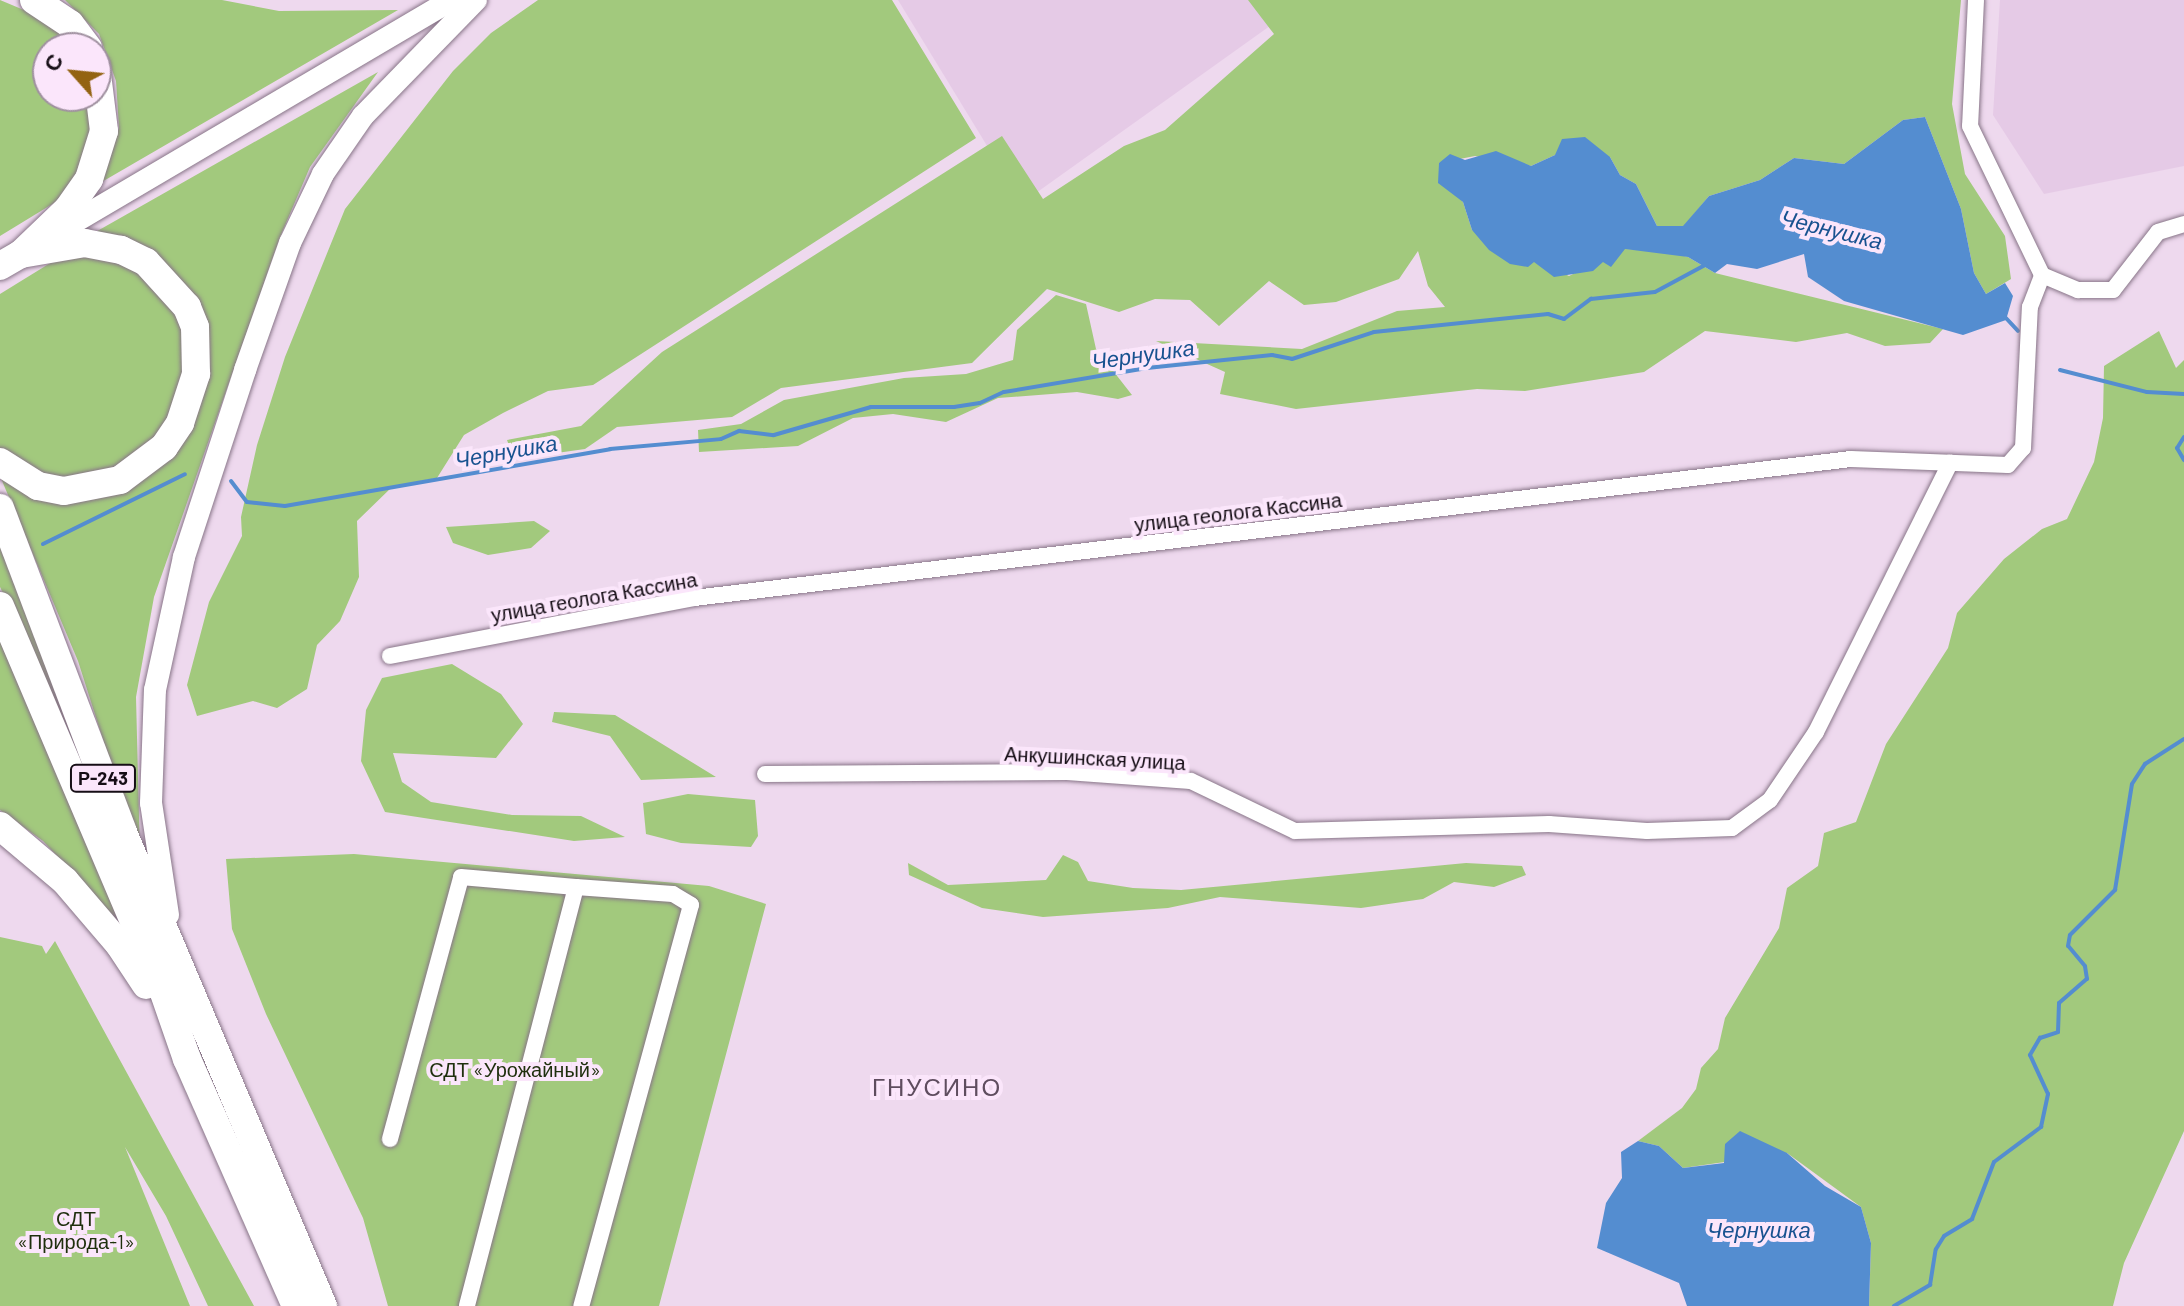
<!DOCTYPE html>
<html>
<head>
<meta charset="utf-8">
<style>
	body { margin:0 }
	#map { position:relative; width:2184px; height:1306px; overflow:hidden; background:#eed9ee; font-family:Barlow,sans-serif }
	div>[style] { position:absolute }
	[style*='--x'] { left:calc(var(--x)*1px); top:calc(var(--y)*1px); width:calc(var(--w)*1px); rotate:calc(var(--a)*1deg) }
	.built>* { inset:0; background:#e5cae6 }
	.green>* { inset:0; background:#a2c97d }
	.water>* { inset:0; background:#548dd0 }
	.stream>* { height:4px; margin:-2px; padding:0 2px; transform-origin:2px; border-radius:2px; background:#548dd0 }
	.roads { filter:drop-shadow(0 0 2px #887588) drop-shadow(0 0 2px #887588) }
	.street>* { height:16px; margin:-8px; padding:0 8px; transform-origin:8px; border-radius:8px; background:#fff }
	.secondary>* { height:22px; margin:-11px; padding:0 11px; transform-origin:11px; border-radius:11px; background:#fff }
	.highway>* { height:28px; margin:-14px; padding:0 14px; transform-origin:14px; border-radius:14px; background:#fff }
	span { translate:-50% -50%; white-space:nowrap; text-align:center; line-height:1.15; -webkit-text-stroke:8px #fbe6fb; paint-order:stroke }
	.shield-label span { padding:2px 6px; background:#fbe6fb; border:2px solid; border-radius:6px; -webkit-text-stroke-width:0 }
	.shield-label { font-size:18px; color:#160e16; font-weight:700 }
	.street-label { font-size:20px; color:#160e16 }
	.park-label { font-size:20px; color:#1f2f0d }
	.water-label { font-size:22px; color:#185290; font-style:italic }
	.quarter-label { font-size:24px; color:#5f4d5f; letter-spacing:2px }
	.north { position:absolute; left:32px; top:32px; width:80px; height:80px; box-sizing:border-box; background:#fbe6fb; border:2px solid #9f909f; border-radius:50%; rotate:297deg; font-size:22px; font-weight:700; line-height:32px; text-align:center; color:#160e16 }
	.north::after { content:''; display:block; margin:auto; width:28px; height:36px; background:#936312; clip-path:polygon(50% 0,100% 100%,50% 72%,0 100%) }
</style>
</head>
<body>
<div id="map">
	<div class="built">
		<i style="clip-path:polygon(898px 0,1262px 0,1277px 21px,1022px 203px)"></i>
		<i style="clip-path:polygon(2000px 0,2184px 0,2184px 166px,2044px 194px,1993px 115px)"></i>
	</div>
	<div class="green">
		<i style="clip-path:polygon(0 0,43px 18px,74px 48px,48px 48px,48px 96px,89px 96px,92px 134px,86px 161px,59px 200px,0 236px)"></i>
		<i style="clip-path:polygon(65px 0,222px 0,279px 11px,398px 10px,100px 183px,119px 128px,116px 81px,99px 34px)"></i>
		<i style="clip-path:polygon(538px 0,892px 0,976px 138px,593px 385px,548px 391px,503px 413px,464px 435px,437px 478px,393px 486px,357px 521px,359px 577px,340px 621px,317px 645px,307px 689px,277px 708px,253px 701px,197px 716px,187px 685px,209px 602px,242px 536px,241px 517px,257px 445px,285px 357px,345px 209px,453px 71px,491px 33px)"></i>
		<i style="clip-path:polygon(1248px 0,1961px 0,1952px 104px,1965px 174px,2005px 236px,2011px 279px,1986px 294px,1974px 273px,1961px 209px,1925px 117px,1903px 120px,1844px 164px,1794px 158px,1760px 180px,1709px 196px,1684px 226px,1657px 226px,1636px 184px,1620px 175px,1610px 157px,1555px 155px,1531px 166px,1475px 156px,1439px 163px,1440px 174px,1463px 202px,1472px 230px,1569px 276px,1624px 249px,1660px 250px,1688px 257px,1715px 273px,1943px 329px,1930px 343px,1885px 346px,1847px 333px,1796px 342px,1705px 331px,1644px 372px,1525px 391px,1477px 389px,1296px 409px,1220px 394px,1225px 372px,1156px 341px,1302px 349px,1397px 311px,1445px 307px,1428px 286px,1418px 251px,1399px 279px,1336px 302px,1304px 305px,1269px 281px,1219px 326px,1190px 300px,1155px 299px,1119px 312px,1047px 289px,972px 363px,781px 388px,732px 417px,617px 427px,585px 449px,514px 459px,507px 440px,581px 426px,662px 352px,1002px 136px,1043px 199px,1124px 146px,1165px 130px,1274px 34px)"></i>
		<i style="clip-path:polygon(378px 72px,310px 167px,280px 237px,154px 597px,136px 697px,140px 856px,78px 661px,0 476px,18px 484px,149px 472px,200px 318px,92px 234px)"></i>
		<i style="clip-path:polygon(111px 254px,168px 293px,189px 350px,168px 427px,128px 467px,57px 482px,0 450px,0 294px,60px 257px)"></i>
		<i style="clip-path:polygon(1056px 295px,1086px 304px,1096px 349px,1132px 395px,1118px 399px,1077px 392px,998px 398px,946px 422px,893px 414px,853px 418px,798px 446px,699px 452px,698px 430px,741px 424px,784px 400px,904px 378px,966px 374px,1013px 360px,1017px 330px)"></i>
		<i style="clip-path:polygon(2159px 331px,2176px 368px,2184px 360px,2184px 1131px,2124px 1263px,2113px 1306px,1869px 1306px,1871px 1243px,1861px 1207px,1787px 1153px,1683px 1168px,1659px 1146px,1638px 1141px,1682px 1108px,1696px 1089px,1701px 1068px,1718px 1049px,1725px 1018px,1779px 928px,1787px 888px,1818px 866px,1824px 833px,1856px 822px,1886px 744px,1948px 648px,1957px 613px,2004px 559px,2042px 529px,2067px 519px,2094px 462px,2103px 418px,2104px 366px)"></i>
		<i style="clip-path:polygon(534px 521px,550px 531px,531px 548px,488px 555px,453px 543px,446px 527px)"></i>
		<i style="clip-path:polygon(0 528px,78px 753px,0 587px)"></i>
		<i style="clip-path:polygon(0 634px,122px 925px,43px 841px,0 810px)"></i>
		<i style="clip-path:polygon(452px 664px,501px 694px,523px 724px,496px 758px,393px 753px,402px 782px,431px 802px,512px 815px,581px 816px,625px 837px,574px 841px,385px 812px,361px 761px,366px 710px,382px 678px)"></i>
		<i style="clip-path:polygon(554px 712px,615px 715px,716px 777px,641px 780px,610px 736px,552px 722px)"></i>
		<i style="clip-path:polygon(688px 794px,755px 800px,758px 836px,751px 847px,681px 843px,646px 834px,643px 803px)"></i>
		<i style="clip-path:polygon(354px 854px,709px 886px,766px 904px,659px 1306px,388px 1306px,363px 1218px,266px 1014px,232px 929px,226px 859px)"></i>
		<i style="clip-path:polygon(1063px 855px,1078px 862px,1088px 881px,1133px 888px,1181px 890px,1466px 863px,1522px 866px,1526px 875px,1494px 887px,1454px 882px,1423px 899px,1361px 908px,1220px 897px,1168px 908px,1043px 917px,982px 908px,909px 875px,908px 863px,948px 885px,1046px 880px)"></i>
		<i style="clip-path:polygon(0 937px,42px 946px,46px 954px,55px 941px,254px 1306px,208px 1306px,166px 1216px,125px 1147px,190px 1306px,0 1306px)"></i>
	</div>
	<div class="water">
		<i style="clip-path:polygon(1925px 117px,1961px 209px,1974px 273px,1986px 294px,2005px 283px,2013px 296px,2006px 320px,1963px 335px,1844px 301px,1808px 277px,1804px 254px,1757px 269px,1727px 264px,1715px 273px,1688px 257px,1625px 249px,1611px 267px,1603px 262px,1593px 271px,1554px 277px,1534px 262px,1528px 267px,1510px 264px,1489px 250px,1472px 230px,1463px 202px,1438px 183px,1439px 163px,1450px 154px,1465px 160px,1496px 151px,1531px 166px,1555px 155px,1562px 139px,1585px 137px,1610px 157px,1620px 175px,1636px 184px,1657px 226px,1683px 226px,1709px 196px,1760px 180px,1794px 158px,1844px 164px,1903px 120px)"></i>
		<i style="clip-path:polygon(1740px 1131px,1787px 1153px,1825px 1186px,1861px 1207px,1871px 1243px,1869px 1306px,1687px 1306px,1679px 1283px,1597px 1248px,1606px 1203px,1622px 1178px,1621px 1152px,1638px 1141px,1659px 1146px,1683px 1168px,1724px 1163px,1725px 1144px)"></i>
	</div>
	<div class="stream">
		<i style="--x:2005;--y:317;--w:19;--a:47"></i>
		<i style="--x:2060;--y:370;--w:90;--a:14.2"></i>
		<i style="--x:2147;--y:392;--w:37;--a:3"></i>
		<i style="--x:2184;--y:437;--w:13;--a:122"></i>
		<i style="--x:2177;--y:448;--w:14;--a:60"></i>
		<i style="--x:231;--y:481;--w:26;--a:53"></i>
		<i style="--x:247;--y:502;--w:38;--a:6"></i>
		<i style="--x:285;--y:506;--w:330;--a:-9.9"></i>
		<i style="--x:610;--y:449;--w:111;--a:-5.1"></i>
		<i style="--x:721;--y:439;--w:20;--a:-24"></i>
		<i style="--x:739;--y:431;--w:35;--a:7"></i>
		<i style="--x:774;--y:435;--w:101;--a:-16.1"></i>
		<i style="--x:871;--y:407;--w:83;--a:0"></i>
		<i style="--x:954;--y:407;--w:26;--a:-9"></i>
		<i style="--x:980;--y:403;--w:26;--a:-25"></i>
		<i style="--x:1004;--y:392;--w:145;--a:-9.5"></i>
		<i style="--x:1147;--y:368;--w:126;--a:-5.9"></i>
		<i style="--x:1272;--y:355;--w:20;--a:11"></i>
		<i style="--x:1292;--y:359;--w:86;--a:-18.2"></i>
		<i style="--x:1374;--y:332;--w:175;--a:-5.9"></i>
		<i style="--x:1548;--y:314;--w:17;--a:17"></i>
		<i style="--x:1564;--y:319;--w:34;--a:-37"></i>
		<i style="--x:1591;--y:299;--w:64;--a:-6.2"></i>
		<i style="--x:1655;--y:292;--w:59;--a:-28.3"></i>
		<i style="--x:43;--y:544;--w:158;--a:-26.2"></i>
		<i style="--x:1894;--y:1306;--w:42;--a:-30.3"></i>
		<i style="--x:1930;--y:1285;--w:36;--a:-81"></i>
		<i style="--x:1936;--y:1249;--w:15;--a:-58"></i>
		<i style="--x:1944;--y:1236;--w:33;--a:-31"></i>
		<i style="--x:1972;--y:1219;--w:61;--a:-68.9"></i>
		<i style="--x:1994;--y:1162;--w:59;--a:-36.7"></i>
		<i style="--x:2041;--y:1127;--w:34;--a:-78"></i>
		<i style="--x:2048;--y:1094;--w:43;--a:-114.8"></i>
		<i style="--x:2030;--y:1055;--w:20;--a:-60"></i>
		<i style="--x:2040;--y:1038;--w:19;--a:-18"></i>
		<i style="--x:2058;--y:1032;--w:29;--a:-88"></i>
		<i style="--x:2059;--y:1003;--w:37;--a:-41"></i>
		<i style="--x:2087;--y:979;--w:13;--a:-99"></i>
		<i style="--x:2085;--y:966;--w:26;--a:-130"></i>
		<i style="--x:2068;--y:946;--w:11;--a:-80"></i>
		<i style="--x:2070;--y:935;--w:64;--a:-45"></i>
		<i style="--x:2115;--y:890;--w:107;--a:-80.9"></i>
		<i style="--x:2132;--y:784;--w:24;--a:-57"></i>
		<i style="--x:2145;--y:764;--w:46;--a:-32.7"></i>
	</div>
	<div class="roads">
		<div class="street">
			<i style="--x:1976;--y:0;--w:126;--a:92.7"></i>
			<i style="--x:1970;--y:126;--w:165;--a:64.2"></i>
			<i style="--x:390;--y:656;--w:309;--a:-10.8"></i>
			<i style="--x:694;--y:598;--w:1165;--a:-6.85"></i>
			<i style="--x:1851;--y:459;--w:157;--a:2.2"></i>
			<i style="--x:2008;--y:465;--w:23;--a:-49"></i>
			<i style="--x:2023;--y:448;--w:141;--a:-87.2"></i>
			<i style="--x:2030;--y:307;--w:34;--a:-69"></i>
			<i style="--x:2042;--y:275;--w:39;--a:23"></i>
			<i style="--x:2078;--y:290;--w:35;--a:0"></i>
			<i style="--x:2113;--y:290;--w:73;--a:-52.2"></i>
			<i style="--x:2158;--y:232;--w:27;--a:-17"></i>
			<i style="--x:765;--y:774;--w:302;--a:-0.4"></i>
			<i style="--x:1067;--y:772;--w:124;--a:4.2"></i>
			<i style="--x:1191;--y:781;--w:115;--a:25.7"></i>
			<i style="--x:1295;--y:831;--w:254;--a:-1.6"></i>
			<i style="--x:1549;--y:824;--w:98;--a:4.1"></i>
			<i style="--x:1647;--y:831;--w:85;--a:-2"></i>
			<i style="--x:1732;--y:828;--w:47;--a:-36.4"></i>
			<i style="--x:1770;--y:800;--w:82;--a:-55.9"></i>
			<i style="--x:1816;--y:732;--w:301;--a:-63.5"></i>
			<i style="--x:576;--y:887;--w:97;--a:4.1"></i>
			<i style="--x:673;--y:894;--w:21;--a:31"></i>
			<i style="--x:691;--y:905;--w:416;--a:105.3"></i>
			<i style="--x:390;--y:1139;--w:271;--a:-74.8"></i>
			<i style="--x:461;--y:877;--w:115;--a:5"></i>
			<i style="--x:576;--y:887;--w:433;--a:104.6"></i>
		</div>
		<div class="secondary">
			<i style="--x:49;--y:237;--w:467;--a:-30.5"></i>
			<i style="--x:168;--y:915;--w:113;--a:-98.6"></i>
			<i style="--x:151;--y:803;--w:113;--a:-88"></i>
			<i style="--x:155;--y:690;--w:136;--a:-77.7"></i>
			<i style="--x:184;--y:557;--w:197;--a:-71.9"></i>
			<i style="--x:245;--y:370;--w:135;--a:-70.5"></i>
			<i style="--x:290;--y:243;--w:76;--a:-64.4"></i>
			<i style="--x:323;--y:174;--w:70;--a:-55.4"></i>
			<i style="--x:363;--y:116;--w:162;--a:-45.8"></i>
		</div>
		<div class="highway">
			<i style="--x:34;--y:0;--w:43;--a:33.7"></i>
			<i style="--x:70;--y:24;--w:30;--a:53"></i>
			<i style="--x:0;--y:266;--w:24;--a:-30"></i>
			<i style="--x:21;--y:254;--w:65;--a:-43.8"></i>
			<i style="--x:68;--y:209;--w:37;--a:-55"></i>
			<i style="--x:89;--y:179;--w:50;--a:-72.6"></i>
			<i style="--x:104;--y:131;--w:65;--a:-97"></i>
			<i style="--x:0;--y:462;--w:45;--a:32.3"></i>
			<i style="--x:38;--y:486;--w:26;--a:11"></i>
			<i style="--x:64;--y:491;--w:57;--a:-11.1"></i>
			<i style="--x:120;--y:480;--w:55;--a:-36.9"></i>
			<i style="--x:164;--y:447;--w:29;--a:-56"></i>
			<i style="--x:180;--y:423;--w:52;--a:-71.9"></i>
			<i style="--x:196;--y:374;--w:47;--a:-91.2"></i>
			<i style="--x:195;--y:327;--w:22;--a:-112"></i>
			<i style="--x:187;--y:307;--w:61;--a:-132.3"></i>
			<i style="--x:146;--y:262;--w:28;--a:-154"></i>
			<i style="--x:121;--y:250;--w:37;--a:-169"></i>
			<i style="--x:85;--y:243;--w:65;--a:170.2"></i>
			<i style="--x:0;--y:508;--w:344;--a:69.2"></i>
			<i style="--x:122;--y:830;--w:517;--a:67.11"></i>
			<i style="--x:0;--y:606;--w:420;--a:67"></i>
			<i style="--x:164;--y:993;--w:70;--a:70.8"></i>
			<i style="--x:187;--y:1059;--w:270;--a:66.2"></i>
			<i style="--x:0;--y:826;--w:85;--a:40.2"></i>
			<i style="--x:65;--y:881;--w:83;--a:49.4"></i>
			<i style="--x:119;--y:944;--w:49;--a:56.6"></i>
		</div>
	</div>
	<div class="shield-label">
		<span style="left:103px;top:778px">Р-243</span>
	</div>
	<div class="street-label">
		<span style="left:1238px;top:512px;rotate:-7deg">улица геолога Кассина</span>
		<span style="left:594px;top:597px;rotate:-10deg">улица геолога Кассина</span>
		<span style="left:1095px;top:758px;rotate:3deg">Анкушинская улица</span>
	</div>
	<div class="park-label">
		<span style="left:515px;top:1069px">СДТ «Урожайный»</span>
		<span style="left:76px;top:1230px">СДТ<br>«Природа-1»</span>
	</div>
	<div class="water-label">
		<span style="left:1832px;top:229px;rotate:14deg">Чернушка</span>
		<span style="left:1143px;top:354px;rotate:-8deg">Чернушка</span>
		<span style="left:506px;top:451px;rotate:-10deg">Чернушка</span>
		<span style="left:1759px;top:1230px">Чернушка</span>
	</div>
	<div class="quarter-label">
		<span style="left:937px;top:1087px">ГНУСИНО</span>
	</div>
	<div class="north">С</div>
</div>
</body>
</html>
